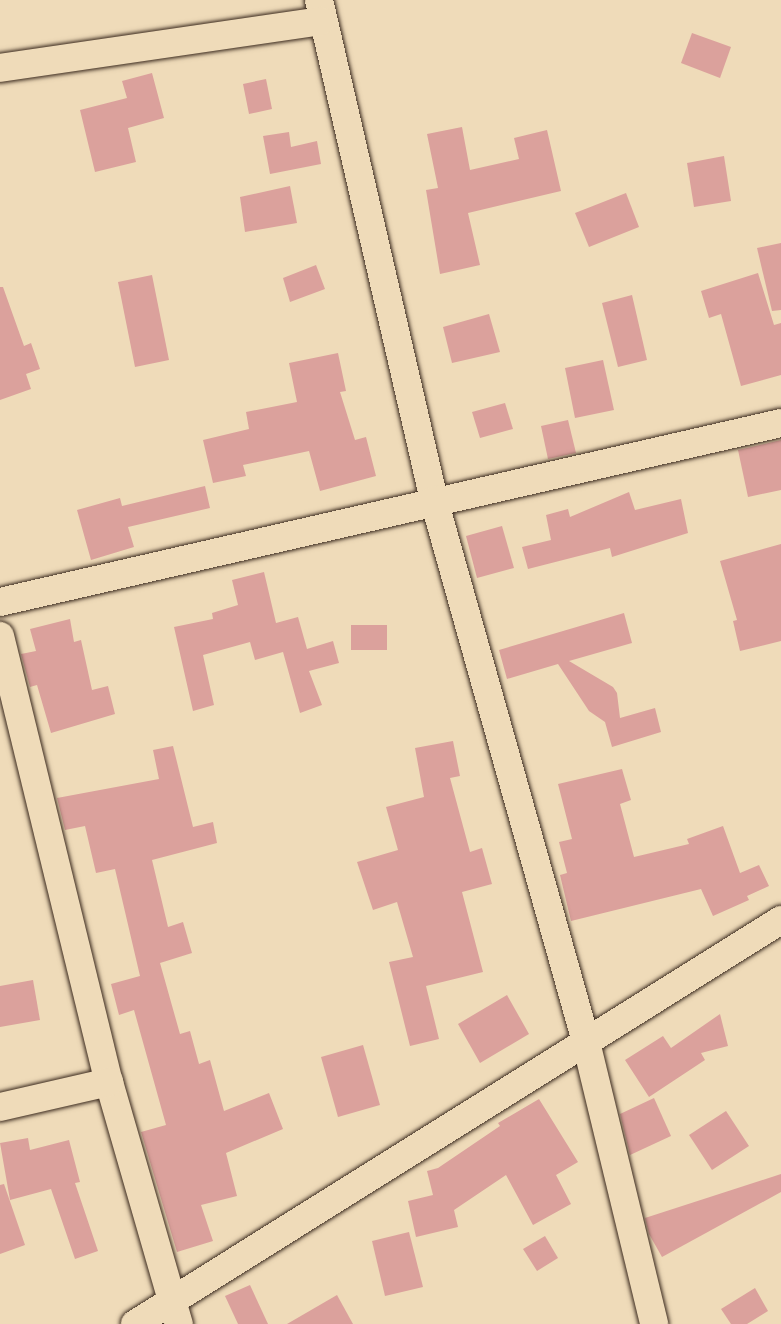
<!DOCTYPE html>
<html>
<head>
<meta charset="utf-8">
<style>
	body { margin:0 }
	#map { position:relative; width:781px; height:1324px; overflow:hidden; background:#efdbb9; font-family:Kalam,sans-serif }
	div>[style] { position:absolute }
	[style*='--x'] { left:calc(var(--x)*1px); top:calc(var(--y)*1px); width:calc(var(--w)*1px); rotate:calc(var(--a)*1deg) }
	.building>* { inset:0; background:#dba19c }
	.roads { filter:drop-shadow(0 0 2px #3b2a1e) drop-shadow(0 0 2px #3b2a1e) }
	.minor>* { height:28px; margin:-14px; padding:0 14px; transform-origin:14px; border-radius:14px; background:#efdbb9 }
	span { translate:-50% -50%; white-space:nowrap; text-align:center; line-height:1.15; -webkit-text-stroke:7px #efdbb9; paint-order:stroke }
</style>
</head>
<body>
<div id="map">
	<div class="building">
		<i style="clip-path:polygon(692px 33px,731px 47px,720px 78px,681px 63px)"></i>
		<i style="clip-path:polygon(152px 73px,164px 118px,128px 128px,136px 162px,95px 172px,80px 110px,127px 98px,122px 81px)"></i>
		<i style="clip-path:polygon(266px 79px,272px 109px,249px 114px,243px 84px)"></i>
		<i style="clip-path:polygon(462px 127px,470px 170px,519px 159px,514px 138px,547px 130px,561px 191px,468px 213px,480px 265px,440px 274px,426px 190px,438px 188px,427px 134px)"></i>
		<i style="clip-path:polygon(289px 132px,291px 147px,317px 141px,321px 164px,270px 174px,263px 136px)"></i>
		<i style="clip-path:polygon(724px 156px,731px 201px,694px 207px,687px 163px)"></i>
		<i style="clip-path:polygon(290px 186px,297px 223px,245px 232px,240px 197px)"></i>
		<i style="clip-path:polygon(626px 193px,639px 227px,589px 247px,575px 213px)"></i>
		<i style="clip-path:polygon(781px 243px,781px 310px,772px 311px,757px 248px)"></i>
		<i style="clip-path:polygon(316px 265px,325px 289px,290px 302px,283px 278px)"></i>
		<i style="clip-path:polygon(758px 273px,774px 325px,781px 323px,781px 375px,741px 386px,721px 314px,709px 318px,701px 291px)"></i>
		<i style="clip-path:polygon(152px 275px,169px 360px,135px 367px,118px 282px)"></i>
		<i style="clip-path:polygon(0 287px,3px 287px,24px 346px,31px 343px,40px 369px,26px 374px,31px 389px,0 400px)"></i>
		<i style="clip-path:polygon(632px 295px,647px 360px,618px 367px,602px 303px)"></i>
		<i style="clip-path:polygon(489px 314px,500px 352px,452px 363px,443px 327px)"></i>
		<i style="clip-path:polygon(338px 353px,346px 391px,340px 392px,355px 440px,366px 437px,376px 476px,320px 491px,309px 451px,243px 465px,246px 476px,213px 483px,203px 440px,249px 429px,246px 412px,297px 402px,289px 363px)"></i>
		<i style="clip-path:polygon(603px 360px,614px 410px,575px 418px,565px 368px)"></i>
		<i style="clip-path:polygon(505px 403px,513px 429px,480px 438px,472px 412px)"></i>
		<i style="clip-path:polygon(568px 420px,576px 453px,548px 459px,541px 426px)"></i>
		<i style="clip-path:polygon(781px 440px,781px 490px,748px 497px,738px 450px)"></i>
		<i style="clip-path:polygon(205px 486px,210px 508px,128px 527px,134px 547px,91px 560px,77px 510px,120px 498px,122px 506px)"></i>
		<i style="clip-path:polygon(629px 492px,635px 510px,681px 499px,688px 533px,612px 557px,610px 548px,528px 569px,522px 547px,551px 540px,546px 515px,568px 509px,570px 517px)"></i>
		<i style="clip-path:polygon(502px 526px,514px 568px,477px 578px,466px 536px)"></i>
		<i style="clip-path:polygon(781px 544px,781px 641px,740px 651px,733px 621px,737px 620px,720px 561px)"></i>
		<i style="clip-path:polygon(264px 572px,276px 623px,298px 617px,307px 649px,333px 641px,339px 663px,309px 671px,322px 705px,300px 713px,283px 652px,255px 660px,250px 642px,203px 655px,214px 705px,193px 711px,174px 627px,213px 619px,212px 613px,238px 605px,232px 580px)"></i>
		<i style="clip-path:polygon(624px 613px,632px 643px,569px 661px,613px 687px,617px 693px,620px 718px,655px 708px,661px 732px,612px 747px,605px 722px,589px 711px,558px 664px,507px 679px,499px 650px)"></i>
		<i style="clip-path:polygon(70px 619px,74px 642px,81px 640px,92px 690px,108px 686px,115px 714px,51px 733px,37px 685px,30px 687px,21px 654px,36px 651px,30px 629px)"></i>
		<i style="clip-path:polygon(351px 625px,387px 625px,387px 650px,351px 650px)"></i>
		<i style="clip-path:polygon(453px 741px,460px 776px,450px 778px,470px 852px,482px 848px,492px 884px,462px 892px,483px 972px,426px 986px,439px 1039px,410px 1046px,389px 962px,413px 957px,397px 902px,373px 910px,357px 862px,398px 850px,386px 807px,424px 797px,415px 748px)"></i>
		<i style="clip-path:polygon(173px 746px,193px 827px,213px 822px,217px 843px,152px 860px,168px 927px,183px 922px,192px 953px,160px 963px,180px 1034px,190px 1031px,199px 1064px,210px 1060px,224px 1111px,269px 1093px,283px 1129px,226px 1153px,237px 1196px,201px 1205px,213px 1241px,177px 1252px,141px 1132px,166px 1125px,134px 1010px,119px 1015px,111px 984px,140px 976px,115px 869px,96px 873px,85px 826px,65px 830px,57px 798px,159px 779px,153px 750px)"></i>
		<i style="clip-path:polygon(622px 769px,631px 800px,620px 804px,634px 857px,689px 844px,687px 839px,723px 826px,740px 873px,759px 865px,769px 886px,747px 896px,749px 900px,713px 916px,701px 889px,571px 921px,560px 875px,567px 873px,559px 842px,572px 839px,558px 784px)"></i>
		<i style="clip-path:polygon(33px 980px,40px 1020px,0 1027px,0 986px)"></i>
		<i style="clip-path:polygon(507px 995px,529px 1034px,480px 1063px,458px 1024px)"></i>
		<i style="clip-path:polygon(720px 1014px,728px 1046px,701px 1053px,705px 1060px,649px 1097px,625px 1060px,663px 1036px,671px 1048px)"></i>
		<i style="clip-path:polygon(363px 1045px,380px 1105px,338px 1117px,321px 1057px)"></i>
		<i style="clip-path:polygon(654px 1098px,671px 1136px,630px 1155px,620px 1114px)"></i>
		<i style="clip-path:polygon(539px 1099px,578px 1162px,556px 1175px,571px 1204px,533px 1225px,506px 1175px,454px 1210px,458px 1227px,416px 1237px,408px 1201px,433px 1195px,427px 1171px,438px 1168px,500px 1126px,498px 1123px)"></i>
		<i style="clip-path:polygon(726px 1111px,749px 1146px,712px 1170px,689px 1135px)"></i>
		<i style="clip-path:polygon(28px 1138px,30px 1150px,69px 1140px,80px 1182px,75px 1183px,98px 1251px,75px 1259px,51px 1189px,10px 1200px,0 1143px)"></i>
		<i style="clip-path:polygon(781px 1174px,781px 1192px,662px 1257px,649px 1234px,645px 1218px)"></i>
		<i style="clip-path:polygon(4px 1184px,25px 1245px,0 1254px,0 1185px)"></i>
		<i style="clip-path:polygon(409px 1232px,423px 1287px,385px 1296px,372px 1241px)"></i>
		<i style="clip-path:polygon(545px 1236px,558px 1258px,537px 1271px,523px 1249px)"></i>
		<i style="clip-path:polygon(250px 1285px,268px 1324px,238px 1324px,225px 1296px)"></i>
		<i style="clip-path:polygon(755px 1288px,768px 1311px,747px 1324px,731px 1324px,721px 1309px)"></i>
		<i style="clip-path:polygon(337px 1295px,353px 1324px,287px 1324px)"></i>
	</div>
	<div class="roads">
		<div class="minor">
			<i style="--x:319;--y:0;--w:513;--a:77.05"></i>
			<i style="--x:434;--y:500;--w:563;--a:74.33"></i>
			<i style="--x:586;--y:1042;--w:290;--a:76.4"></i>
			<i style="--x:0;--y:68;--w:324;--a:-8.3"></i>
			<i style="--x:0;--y:602;--w:801;--a:-12.91"></i>
			<i style="--x:0;--y:636;--w:459;--a:76.3"></i>
			<i style="--x:109;--y:1082;--w:252;--a:73.9"></i>
			<i style="--x:0;--y:1107;--w:112;--a:-12.9"></i>
			<i style="--x:135;--y:1324;--w:762;--a:-32.02"></i>
		</div>
	</div>
</div>
</body>
</html>
